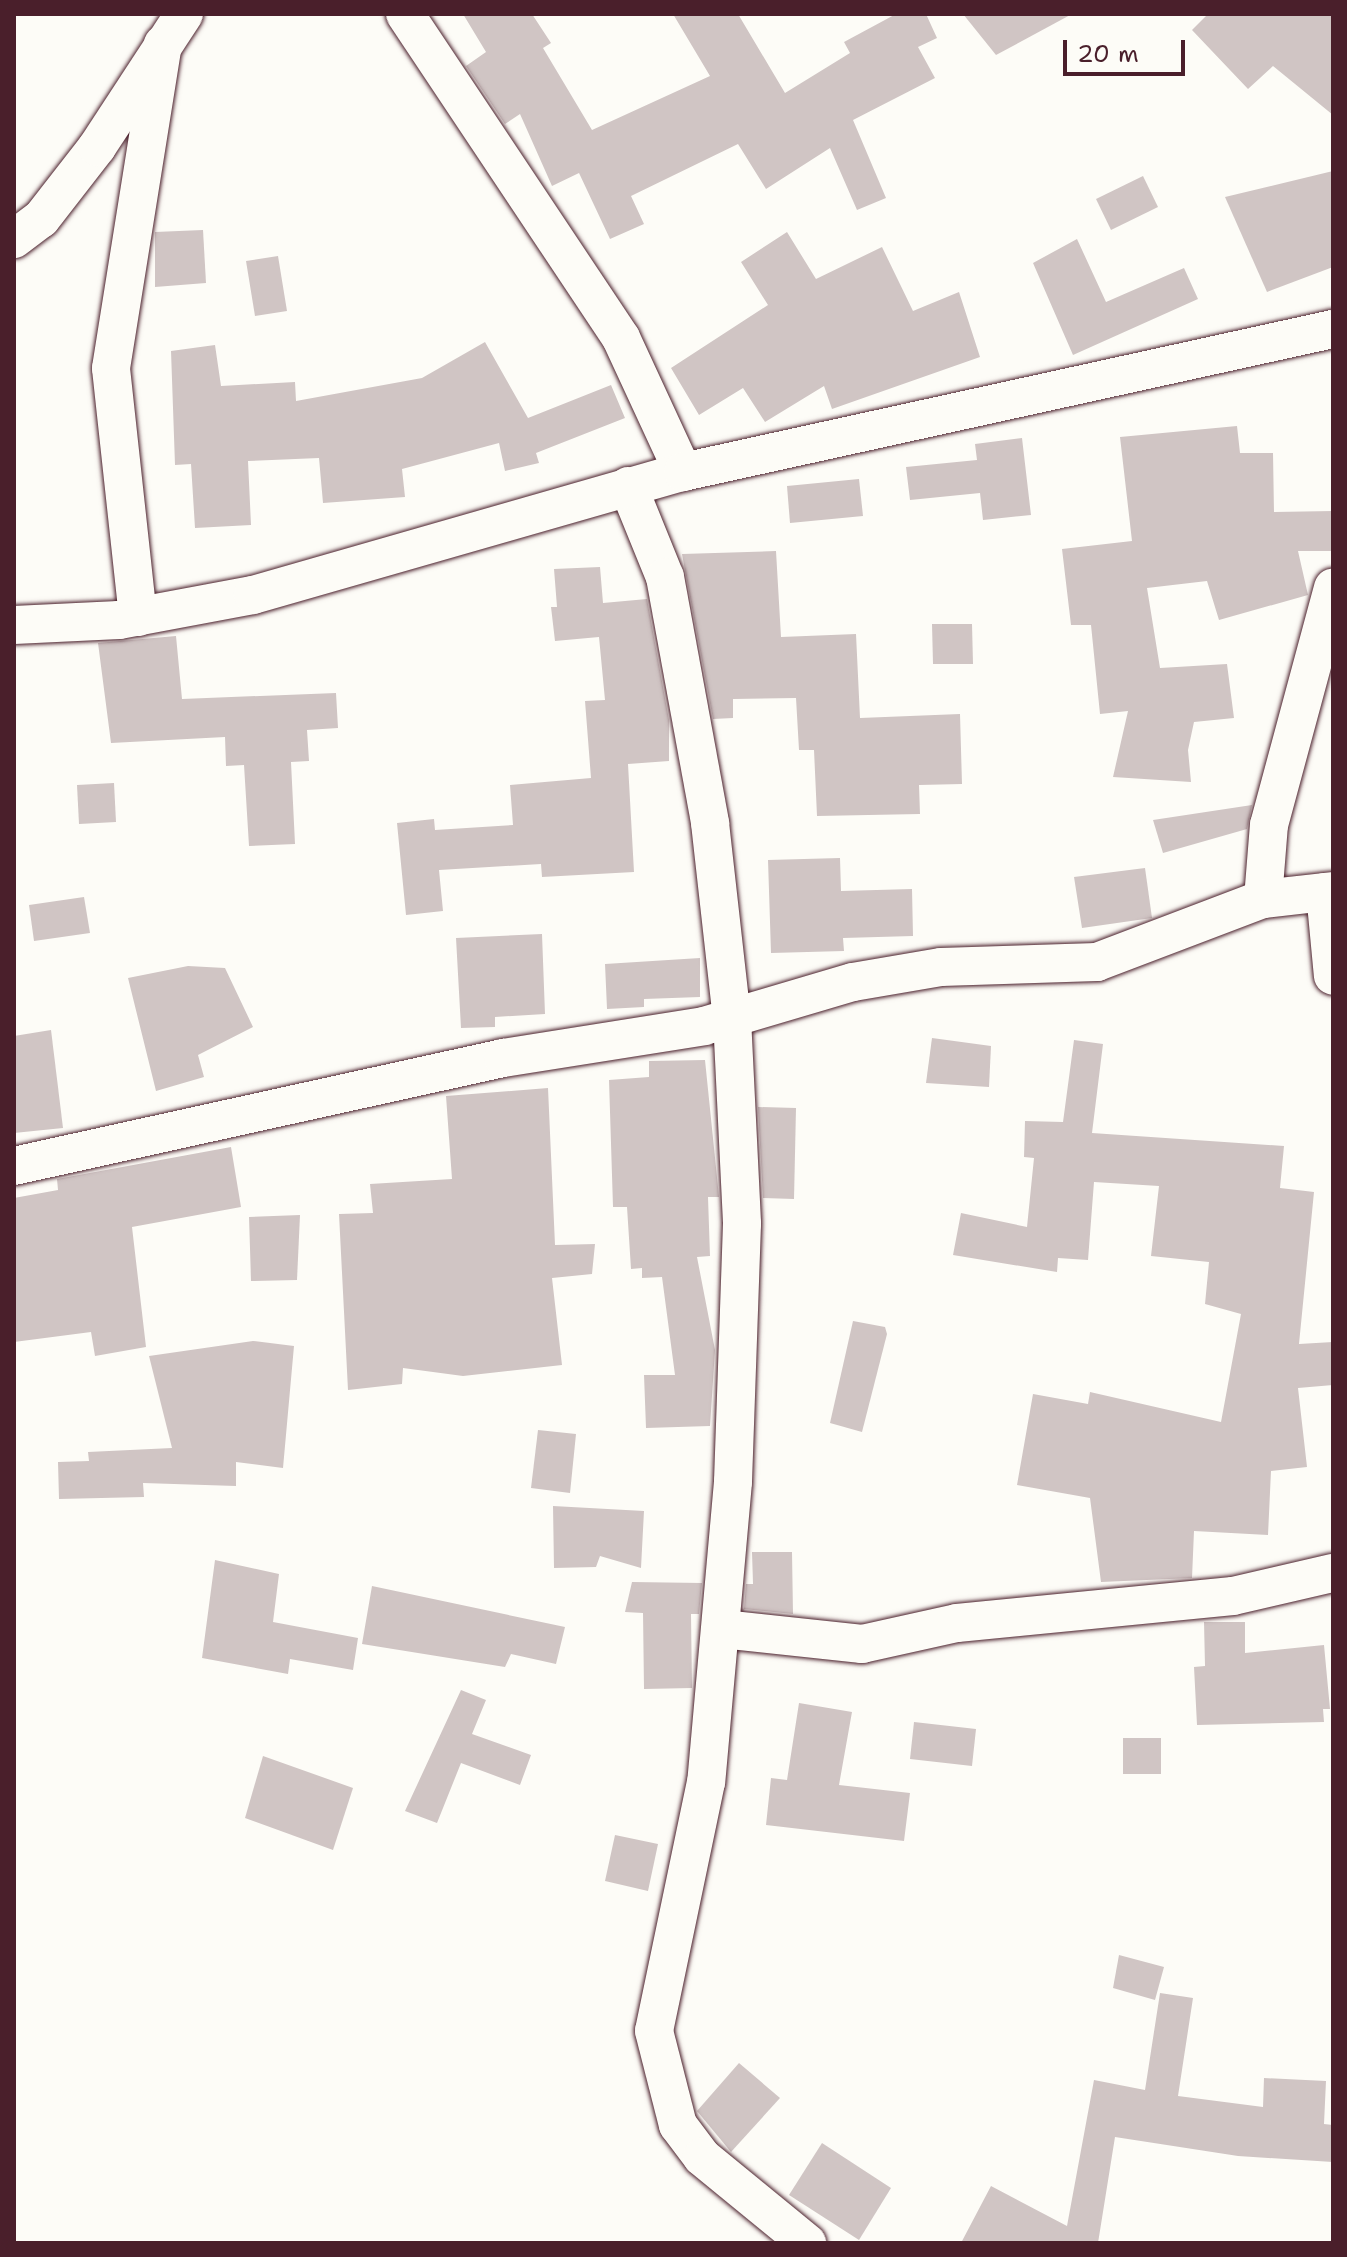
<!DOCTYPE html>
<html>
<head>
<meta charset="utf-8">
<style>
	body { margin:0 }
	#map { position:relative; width:1347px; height:2257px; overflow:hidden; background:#fdfcf7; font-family:"Shantell Sans",sans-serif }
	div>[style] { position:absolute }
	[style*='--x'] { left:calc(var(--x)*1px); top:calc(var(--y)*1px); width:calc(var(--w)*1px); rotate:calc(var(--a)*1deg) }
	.building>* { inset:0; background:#d0c5c4 }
	.roads { filter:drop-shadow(0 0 2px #4a1f2b) drop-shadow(0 0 2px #4a1f2b) }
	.street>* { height:38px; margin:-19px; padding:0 19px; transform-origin:19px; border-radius:19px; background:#fdfcf7 }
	span { translate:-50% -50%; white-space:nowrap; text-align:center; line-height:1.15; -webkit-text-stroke:7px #fdfcf7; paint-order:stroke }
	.frame { position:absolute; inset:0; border:16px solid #4a1f2b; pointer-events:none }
	.scale { position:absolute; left:1063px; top:40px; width:122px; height:36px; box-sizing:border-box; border:4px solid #4a1f2b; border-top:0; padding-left:10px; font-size:24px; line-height:28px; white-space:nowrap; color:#4a1f2b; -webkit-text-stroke:6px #fdfcf7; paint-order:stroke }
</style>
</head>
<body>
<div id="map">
	<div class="building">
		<i style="clip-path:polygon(463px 14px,532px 14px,551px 43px,543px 48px,592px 130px,710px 76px,673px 14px,738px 14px,785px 93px,850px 53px,844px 42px,896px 14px,926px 14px,937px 38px,918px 47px,935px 78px,853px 120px,886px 198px,857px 210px,830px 148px,766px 189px,738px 144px,631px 196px,644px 224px,610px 239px,579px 173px,552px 186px,520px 114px,505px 124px,466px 66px,486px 52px)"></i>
		<i style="clip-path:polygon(963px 14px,1072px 14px,996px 55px)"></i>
		<i style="clip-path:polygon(1208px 14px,1333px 14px,1333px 115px,1273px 66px,1248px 89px,1192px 30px)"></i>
		<i style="clip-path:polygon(1333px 171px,1333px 267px,1267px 292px,1225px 197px)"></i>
		<i style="clip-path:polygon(1143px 176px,1158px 207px,1111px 230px,1096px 199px)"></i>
		<i style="clip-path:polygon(203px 230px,206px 283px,155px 287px,155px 232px)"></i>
		<i style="clip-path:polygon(787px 232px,816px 279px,882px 247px,913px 311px,959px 292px,980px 357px,832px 409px,824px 386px,765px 422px,743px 388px,699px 415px,671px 368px,768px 305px,741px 262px)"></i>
		<i style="clip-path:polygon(1077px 239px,1106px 302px,1184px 268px,1198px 299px,1073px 355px,1033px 263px)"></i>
		<i style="clip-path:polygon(278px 256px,287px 311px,255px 316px,246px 261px)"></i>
		<i style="clip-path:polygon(485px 342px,528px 418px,611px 385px,625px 418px,536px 453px,539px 463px,505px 471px,499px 443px,402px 469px,405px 497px,323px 503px,319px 458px,248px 461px,251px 525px,195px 528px,191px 464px,175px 465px,171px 351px,215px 345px,221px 386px,295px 382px,296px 401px,422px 378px)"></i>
		<i style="clip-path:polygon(1237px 426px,1240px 453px,1273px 453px,1274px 512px,1333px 511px,1333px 551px,1298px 551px,1308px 595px,1219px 620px,1207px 581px,1147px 588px,1160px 668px,1227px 664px,1234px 718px,1194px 722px,1188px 750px,1191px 782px,1113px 777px,1128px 711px,1100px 714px,1091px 625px,1071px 625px,1062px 549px,1132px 541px,1120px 437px)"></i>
		<i style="clip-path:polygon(1022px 438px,1031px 515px,983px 520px,980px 493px,910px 500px,906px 467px,977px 460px,975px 444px)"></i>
		<i style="clip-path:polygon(859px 479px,863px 516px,790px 523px,787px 486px)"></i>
		<i style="clip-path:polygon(776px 551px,781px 637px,856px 634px,860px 718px,960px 714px,962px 784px,919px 785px,920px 814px,817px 816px,814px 750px,799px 750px,796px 698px,733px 699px,733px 718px,713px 719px,682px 554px)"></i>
		<i style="clip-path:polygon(600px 567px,603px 603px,647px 599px,669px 720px,669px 761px,628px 764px,634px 872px,542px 877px,541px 864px,439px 870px,443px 911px,406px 915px,397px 823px,434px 819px,435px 830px,513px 825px,510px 785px,591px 778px,585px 701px,605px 700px,599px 637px,555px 641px,551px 607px,557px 607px,554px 569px)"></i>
		<i style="clip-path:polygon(932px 624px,972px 624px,973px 664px,933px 664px)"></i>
		<i style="clip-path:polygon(176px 636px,182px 699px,336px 693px,338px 728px,307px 730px,309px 761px,291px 762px,295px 844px,249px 846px,244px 765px,226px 766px,225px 737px,111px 743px,98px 643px)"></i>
		<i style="clip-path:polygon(114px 783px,116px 822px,79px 824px,77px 785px)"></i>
		<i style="clip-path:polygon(1252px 805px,1247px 829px,1163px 853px,1153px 820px)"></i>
		<i style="clip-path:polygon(840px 858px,841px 891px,912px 889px,913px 936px,843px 938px,844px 951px,771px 953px,768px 860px)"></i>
		<i style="clip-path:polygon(1145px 868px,1152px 918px,1082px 928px,1074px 877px)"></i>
		<i style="clip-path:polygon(84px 897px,90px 933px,34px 941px,29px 905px)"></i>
		<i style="clip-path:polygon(542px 934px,545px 1014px,495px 1017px,495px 1027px,461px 1028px,456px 938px)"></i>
		<i style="clip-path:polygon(700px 958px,700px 997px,644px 999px,644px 1007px,607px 1009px,605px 964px)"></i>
		<i style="clip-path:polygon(188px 966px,225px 968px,253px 1027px,198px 1055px,204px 1077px,156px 1091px,128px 978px)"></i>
		<i style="clip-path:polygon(51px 1030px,63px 1128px,14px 1133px,14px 1036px)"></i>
		<i style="clip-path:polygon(932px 1038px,991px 1046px,989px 1087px,926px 1083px)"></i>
		<i style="clip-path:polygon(1074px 1040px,1103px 1044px,1092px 1133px,1284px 1146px,1280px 1188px,1314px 1192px,1299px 1344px,1333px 1342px,1333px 1385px,1298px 1388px,1307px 1467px,1271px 1471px,1268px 1535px,1194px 1531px,1192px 1578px,1101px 1582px,1090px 1498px,1017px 1485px,1033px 1394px,1088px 1404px,1090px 1392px,1221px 1422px,1241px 1314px,1205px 1304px,1209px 1262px,1151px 1256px,1159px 1186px,1094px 1182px,1088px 1260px,1058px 1258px,1057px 1272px,953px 1255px,961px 1213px,1027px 1227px,1034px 1158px,1024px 1157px,1025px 1121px,1063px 1122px)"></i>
		<i style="clip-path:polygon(705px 1060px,719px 1197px,708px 1197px,710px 1256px,697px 1257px,715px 1350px,710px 1426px,646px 1428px,644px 1375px,675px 1375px,662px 1277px,642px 1278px,642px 1268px,631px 1269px,627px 1207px,613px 1207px,609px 1080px,649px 1077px,649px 1061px)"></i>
		<i style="clip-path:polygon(548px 1088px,555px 1245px,595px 1244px,592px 1274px,552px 1278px,562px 1365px,463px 1376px,403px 1368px,402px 1384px,348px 1390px,339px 1214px,373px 1213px,370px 1184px,452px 1179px,446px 1096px)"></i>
		<i style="clip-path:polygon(758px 1107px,796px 1108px,794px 1199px,763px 1198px)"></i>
		<i style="clip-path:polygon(231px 1147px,241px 1207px,132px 1227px,146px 1347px,95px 1356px,91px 1332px,14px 1342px,14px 1198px,58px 1190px,57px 1179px)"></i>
		<i style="clip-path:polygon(300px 1215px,297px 1280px,251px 1281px,249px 1217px)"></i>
		<i style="clip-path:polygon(853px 1321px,885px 1327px,887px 1334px,862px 1432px,830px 1423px)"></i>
		<i style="clip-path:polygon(253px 1341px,294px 1346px,283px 1468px,236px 1462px,236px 1486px,143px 1483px,144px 1497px,59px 1499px,58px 1462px,89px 1461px,88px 1452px,172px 1448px,149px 1356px)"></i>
		<i style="clip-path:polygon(538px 1430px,576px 1434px,570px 1493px,531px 1488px)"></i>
		<i style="clip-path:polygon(553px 1506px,644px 1511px,641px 1568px,600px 1556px,596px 1567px,554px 1568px)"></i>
		<i style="clip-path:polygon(752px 1552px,792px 1552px,793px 1614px,744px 1609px,746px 1584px,753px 1584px)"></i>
		<i style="clip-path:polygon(215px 1560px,279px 1574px,273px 1622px,358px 1638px,353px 1670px,290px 1659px,288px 1674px,202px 1658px)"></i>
		<i style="clip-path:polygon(632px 1582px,702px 1583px,699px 1614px,691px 1614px,692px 1688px,644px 1689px,643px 1613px,625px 1612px)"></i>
		<i style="clip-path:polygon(372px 1586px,565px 1627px,556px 1664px,511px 1654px,505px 1667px,362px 1644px)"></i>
		<i style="clip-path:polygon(1204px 1622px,1245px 1622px,1245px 1653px,1324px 1645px,1330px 1709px,1323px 1709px,1324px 1722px,1197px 1725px,1194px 1667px,1205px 1666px)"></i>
		<i style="clip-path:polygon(461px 1690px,486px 1700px,472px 1734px,531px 1755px,520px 1785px,461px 1763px,437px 1823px,405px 1811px)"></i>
		<i style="clip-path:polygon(799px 1703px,852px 1712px,839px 1785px,910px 1793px,904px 1841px,766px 1825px,771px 1778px,787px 1780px)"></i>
		<i style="clip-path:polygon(914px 1722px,976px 1729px,972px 1766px,910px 1759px)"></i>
		<i style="clip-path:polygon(1123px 1738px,1161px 1738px,1161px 1774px,1123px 1774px)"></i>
		<i style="clip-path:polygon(263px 1756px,353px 1788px,333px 1850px,245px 1818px)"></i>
		<i style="clip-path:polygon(615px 1835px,658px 1844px,648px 1891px,605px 1881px)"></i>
		<i style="clip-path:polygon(1119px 1955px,1164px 1967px,1155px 2000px,1113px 1988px)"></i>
		<i style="clip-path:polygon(1160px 1993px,1193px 1998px,1178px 2096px,1263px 2107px,1264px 2078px,1326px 2081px,1324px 2124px,1333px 2125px,1333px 2162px,1238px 2156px,1115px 2137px,1098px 2243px,961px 2243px,991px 2186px,1067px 2226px,1094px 2080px,1145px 2090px)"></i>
		<i style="clip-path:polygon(739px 2063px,780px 2098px,731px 2152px,697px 2111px)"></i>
		<i style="clip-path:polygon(822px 2143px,891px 2188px,859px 2240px,789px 2195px)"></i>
	</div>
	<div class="roads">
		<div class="street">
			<i style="--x:405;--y:14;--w:389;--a:56.3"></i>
			<i style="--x:621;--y:338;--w:148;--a:65.2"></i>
			<i style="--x:14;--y:239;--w:34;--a:-37"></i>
			<i style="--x:41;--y:219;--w:91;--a:-52.1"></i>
			<i style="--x:97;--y:147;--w:159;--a:-56.8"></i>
			<i style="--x:628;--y:486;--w:98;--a:67.9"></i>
			<i style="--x:665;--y:577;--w:250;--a:79.6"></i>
			<i style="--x:710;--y:823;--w:196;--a:83.6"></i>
			<i style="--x:732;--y:1018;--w:206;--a:87.2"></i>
			<i style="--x:742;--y:1224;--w:258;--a:92"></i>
			<i style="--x:733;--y:1482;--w:301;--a:95.1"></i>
			<i style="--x:706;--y:1782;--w:254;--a:101.8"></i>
			<i style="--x:654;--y:2031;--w:97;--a:75.7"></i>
			<i style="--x:678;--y:2125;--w:40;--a:53"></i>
			<i style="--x:702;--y:2157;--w:136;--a:39.3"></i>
			<i style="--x:138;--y:617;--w:250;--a:-96.2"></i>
			<i style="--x:111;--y:368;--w:328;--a:-80.9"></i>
			<i style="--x:14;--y:625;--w:105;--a:-2.7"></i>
			<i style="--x:119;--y:620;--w:136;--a:-10.6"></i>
			<i style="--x:253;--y:595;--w:447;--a:-16"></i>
			<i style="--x:683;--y:472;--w:666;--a:-12.41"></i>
			<i style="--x:1325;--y:892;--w:84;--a:84.6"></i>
			<i style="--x:1263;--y:899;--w:74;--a:-85.4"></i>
			<i style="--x:1269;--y:825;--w:246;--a:-74.9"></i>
			<i style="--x:14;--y:1166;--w:501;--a:-12.45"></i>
			<i style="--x:503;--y:1058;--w:204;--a:-9"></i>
			<i style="--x:704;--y:1026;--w:155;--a:-16.5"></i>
			<i style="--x:853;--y:982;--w:89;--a:-9.7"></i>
			<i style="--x:941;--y:967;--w:156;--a:-1.8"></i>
			<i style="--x:1097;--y:962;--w:178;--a:-20.8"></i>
			<i style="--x:1263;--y:899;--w:70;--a:-6.5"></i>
			<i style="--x:722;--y:1629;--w:141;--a:6.1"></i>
			<i style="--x:862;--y:1644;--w:97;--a:-12.5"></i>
			<i style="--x:957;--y:1623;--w:277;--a:-5.6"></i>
			<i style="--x:1233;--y:1596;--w:103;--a:-13"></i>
		</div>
	</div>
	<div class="frame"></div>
	<div class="scale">20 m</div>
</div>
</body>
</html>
